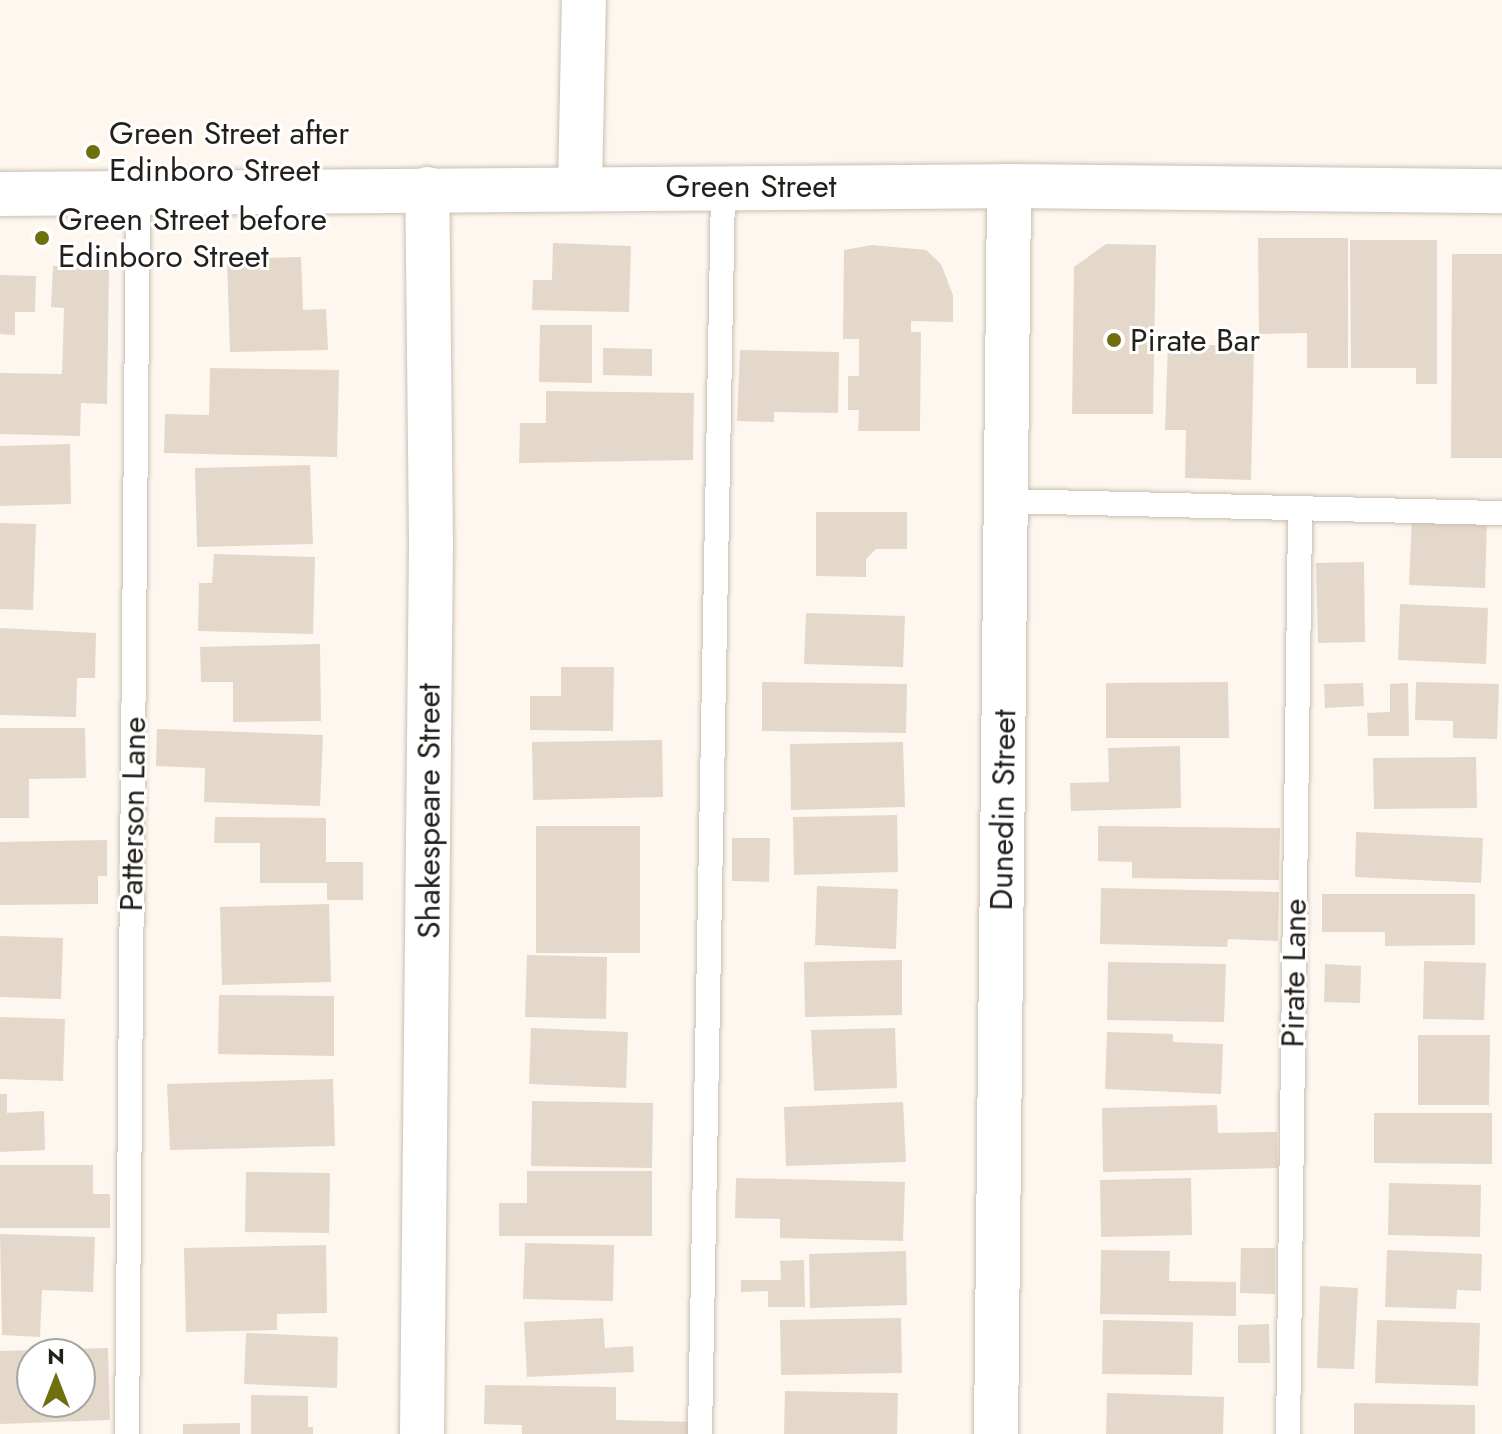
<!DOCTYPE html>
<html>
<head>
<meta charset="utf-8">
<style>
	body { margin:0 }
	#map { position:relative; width:1502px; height:1434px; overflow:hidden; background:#fef7ef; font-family:Jost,sans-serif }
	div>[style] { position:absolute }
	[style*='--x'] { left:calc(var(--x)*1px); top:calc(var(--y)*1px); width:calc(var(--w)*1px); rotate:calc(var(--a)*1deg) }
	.building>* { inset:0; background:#e4d8cb }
	.roads { filter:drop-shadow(0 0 2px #c9beb2) drop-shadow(0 0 2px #c9beb2) }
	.service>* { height:24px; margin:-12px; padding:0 12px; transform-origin:12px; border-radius:12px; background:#fff }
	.minor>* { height:44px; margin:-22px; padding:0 22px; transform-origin:22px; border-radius:22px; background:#fff }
	.primary>* { height:44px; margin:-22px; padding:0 22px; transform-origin:22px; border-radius:22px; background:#fff }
	.dots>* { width:22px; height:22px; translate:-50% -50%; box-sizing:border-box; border:4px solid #fff; border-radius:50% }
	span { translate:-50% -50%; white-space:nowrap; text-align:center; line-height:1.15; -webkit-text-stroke:6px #fff; paint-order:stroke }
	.poi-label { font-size:32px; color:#231f1b }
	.left { translate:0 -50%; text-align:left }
	.street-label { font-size:32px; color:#231f1b }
	.north { position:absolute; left:16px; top:1338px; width:80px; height:80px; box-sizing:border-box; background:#fff; border:2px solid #a7a5a4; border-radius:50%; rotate:0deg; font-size:22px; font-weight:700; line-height:32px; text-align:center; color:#231f1b }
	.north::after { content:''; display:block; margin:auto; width:28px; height:36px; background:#706f10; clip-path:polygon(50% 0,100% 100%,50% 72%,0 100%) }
</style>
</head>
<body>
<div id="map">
	<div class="building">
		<i style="clip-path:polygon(1258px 238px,1348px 238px,1348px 368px,1307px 368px,1307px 333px,1259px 334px)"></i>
		<i style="clip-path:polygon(1350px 240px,1437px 240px,1437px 384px,1416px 384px,1416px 368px,1351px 368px)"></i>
		<i style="clip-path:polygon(553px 243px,631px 246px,629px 312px,532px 310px,533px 280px,552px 280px)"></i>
		<i style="clip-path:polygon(1106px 244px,1156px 245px,1153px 414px,1072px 414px,1074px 267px)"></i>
		<i style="clip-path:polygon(872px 245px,926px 250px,941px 264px,953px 295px,953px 322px,911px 321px,911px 332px,921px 332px,920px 431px,858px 431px,859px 410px,848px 410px,848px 376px,859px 376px,859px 339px,843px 339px,844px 250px)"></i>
		<i style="clip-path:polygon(1452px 254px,1502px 254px,1502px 458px,1451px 458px)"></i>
		<i style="clip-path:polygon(301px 257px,303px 310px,326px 309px,328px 350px,230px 352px,227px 259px)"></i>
		<i style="clip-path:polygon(53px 266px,109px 267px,107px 404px,81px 403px,80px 436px,0 434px,0 373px,62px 374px,64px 308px,51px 307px)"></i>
		<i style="clip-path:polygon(0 275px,36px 276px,35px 312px,15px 312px,15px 335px,0 334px)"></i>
		<i style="clip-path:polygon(540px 325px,592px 325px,592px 383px,539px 382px)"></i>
		<i style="clip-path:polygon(1168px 344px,1254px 346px,1251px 480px,1185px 478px,1186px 430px,1165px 430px)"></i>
		<i style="clip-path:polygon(603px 348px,652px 349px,652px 376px,603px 375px)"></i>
		<i style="clip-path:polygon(740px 350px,839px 352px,838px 413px,774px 412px,774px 422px,737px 421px)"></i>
		<i style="clip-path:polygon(210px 368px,339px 370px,337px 457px,164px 453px,165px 414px,209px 415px)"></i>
		<i style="clip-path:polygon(546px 391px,694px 393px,693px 460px,519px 463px,520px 423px,546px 423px)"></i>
		<i style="clip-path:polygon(70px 444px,71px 504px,0 506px,0 446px)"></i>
		<i style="clip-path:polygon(310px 465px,313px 544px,197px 547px,195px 468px)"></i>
		<i style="clip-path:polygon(816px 512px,907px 512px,907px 549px,876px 549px,866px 559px,866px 577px,816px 576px)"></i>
		<i style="clip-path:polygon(1412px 516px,1487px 519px,1485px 588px,1409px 585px)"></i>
		<i style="clip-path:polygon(0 523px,36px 524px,33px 610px,0 609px)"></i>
		<i style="clip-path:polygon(214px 554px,315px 557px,313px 634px,198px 631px,199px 583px,212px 583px)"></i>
		<i style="clip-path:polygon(1364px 562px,1365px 642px,1318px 643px,1316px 563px)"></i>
		<i style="clip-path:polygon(1400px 604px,1488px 608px,1486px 664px,1398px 660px)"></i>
		<i style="clip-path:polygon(806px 613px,905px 616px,903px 667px,804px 664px)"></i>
		<i style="clip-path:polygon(0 628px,96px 633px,95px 678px,77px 678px,76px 717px,0 715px)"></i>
		<i style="clip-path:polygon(320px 644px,321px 721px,233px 722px,233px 682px,201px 682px,200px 647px)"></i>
		<i style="clip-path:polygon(561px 667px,614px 667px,613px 731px,530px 730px,530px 696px,561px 696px)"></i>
		<i style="clip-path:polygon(762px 682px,907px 684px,906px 733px,762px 731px)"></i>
		<i style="clip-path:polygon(1228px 682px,1229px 738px,1106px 738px,1106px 683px)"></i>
		<i style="clip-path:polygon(1416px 682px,1499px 684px,1497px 739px,1453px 738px,1453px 721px,1415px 720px)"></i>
		<i style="clip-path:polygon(1363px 683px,1364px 706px,1325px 708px,1324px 684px)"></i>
		<i style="clip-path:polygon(1408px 683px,1409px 736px,1368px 736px,1367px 713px,1390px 712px,1390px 684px)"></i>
		<i style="clip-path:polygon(0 728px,85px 728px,86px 778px,29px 779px,29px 818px,0 818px)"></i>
		<i style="clip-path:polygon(157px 729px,323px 735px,320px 806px,204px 802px,205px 768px,156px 766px)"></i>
		<i style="clip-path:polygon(662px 740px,663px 797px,533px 800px,532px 742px)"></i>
		<i style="clip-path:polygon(903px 742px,905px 807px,791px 810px,790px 744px)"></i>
		<i style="clip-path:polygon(1180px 746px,1181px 808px,1071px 811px,1070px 783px,1109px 782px,1108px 748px)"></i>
		<i style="clip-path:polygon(1476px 757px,1477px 808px,1374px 809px,1373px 758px)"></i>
		<i style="clip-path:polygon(897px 815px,898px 872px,794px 875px,793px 817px)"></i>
		<i style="clip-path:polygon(215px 817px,326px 818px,326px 862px,363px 862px,363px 900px,327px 900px,327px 883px,260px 883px,260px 843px,214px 843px)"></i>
		<i style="clip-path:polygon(536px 826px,640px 826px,640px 953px,536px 953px)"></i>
		<i style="clip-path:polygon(1098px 826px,1280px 828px,1279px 880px,1132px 878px,1132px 862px,1098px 861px)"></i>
		<i style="clip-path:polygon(1356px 832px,1483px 838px,1481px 883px,1355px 877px)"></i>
		<i style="clip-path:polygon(732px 838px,770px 838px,769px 882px,732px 881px)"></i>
		<i style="clip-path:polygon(107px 840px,107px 876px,98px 876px,98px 904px,0 905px,0 842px)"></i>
		<i style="clip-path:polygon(817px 886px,898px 889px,896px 949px,815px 945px)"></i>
		<i style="clip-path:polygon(1101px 888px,1279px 892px,1278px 941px,1228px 939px,1227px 947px,1100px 944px)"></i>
		<i style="clip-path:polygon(1322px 894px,1475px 894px,1475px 945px,1385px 946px,1385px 932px,1322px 932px)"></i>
		<i style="clip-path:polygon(329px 904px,331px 982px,222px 985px,220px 907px)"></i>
		<i style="clip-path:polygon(0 936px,63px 938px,61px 999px,0 997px)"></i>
		<i style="clip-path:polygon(527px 955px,607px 957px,606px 1019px,525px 1017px)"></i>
		<i style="clip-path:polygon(902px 960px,902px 1015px,805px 1017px,804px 962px)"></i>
		<i style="clip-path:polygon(1424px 961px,1486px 963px,1484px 1020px,1423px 1019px)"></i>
		<i style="clip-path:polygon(1108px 962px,1226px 964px,1224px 1022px,1107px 1020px)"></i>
		<i style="clip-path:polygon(1325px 964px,1361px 966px,1360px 1003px,1324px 1002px)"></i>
		<i style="clip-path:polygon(219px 995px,334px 996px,334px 1056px,218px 1054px)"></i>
		<i style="clip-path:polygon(0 1017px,65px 1019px,63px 1081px,0 1079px)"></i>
		<i style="clip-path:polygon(531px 1028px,628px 1032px,626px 1088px,529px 1084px)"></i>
		<i style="clip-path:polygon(895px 1028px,897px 1088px,814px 1091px,811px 1030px)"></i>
		<i style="clip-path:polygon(1107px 1032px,1173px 1034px,1173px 1042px,1223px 1044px,1221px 1094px,1105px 1089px)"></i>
		<i style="clip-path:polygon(1418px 1035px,1490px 1035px,1489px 1105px,1418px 1105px)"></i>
		<i style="clip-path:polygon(333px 1079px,335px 1146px,170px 1150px,167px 1084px)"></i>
		<i style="clip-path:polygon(0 1094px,7px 1094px,7px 1113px,44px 1111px,45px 1150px,0 1152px)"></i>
		<i style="clip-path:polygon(532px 1101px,653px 1103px,652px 1168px,531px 1166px)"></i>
		<i style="clip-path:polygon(903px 1102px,906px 1162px,786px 1166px,784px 1107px)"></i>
		<i style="clip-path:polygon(1217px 1105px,1218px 1133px,1277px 1132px,1278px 1168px,1103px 1172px,1102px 1108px)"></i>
		<i style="clip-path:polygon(1374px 1113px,1492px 1113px,1492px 1164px,1374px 1163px)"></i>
		<i style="clip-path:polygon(0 1165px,93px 1165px,93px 1194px,110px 1194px,110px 1228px,0 1228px)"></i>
		<i style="clip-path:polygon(527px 1171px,652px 1171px,652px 1236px,499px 1236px,499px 1203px,527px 1203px)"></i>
		<i style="clip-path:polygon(246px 1172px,330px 1173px,329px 1233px,245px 1232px)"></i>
		<i style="clip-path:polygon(736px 1178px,905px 1182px,903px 1241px,780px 1238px,780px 1219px,735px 1218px)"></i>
		<i style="clip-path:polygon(1191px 1178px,1192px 1235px,1101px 1237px,1100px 1180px)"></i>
		<i style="clip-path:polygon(1389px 1183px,1481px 1185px,1480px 1237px,1388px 1235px)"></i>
		<i style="clip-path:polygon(0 1234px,95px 1237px,93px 1292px,42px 1290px,40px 1337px,2px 1335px)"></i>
		<i style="clip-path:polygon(525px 1243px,614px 1245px,613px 1301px,523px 1299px)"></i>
		<i style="clip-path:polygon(326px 1245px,327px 1313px,277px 1314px,277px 1330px,186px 1332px,184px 1248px)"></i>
		<i style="clip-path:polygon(1241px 1248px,1275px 1248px,1275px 1294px,1240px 1293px)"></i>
		<i style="clip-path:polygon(1101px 1250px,1170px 1251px,1169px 1281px,1236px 1282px,1236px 1316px,1100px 1314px)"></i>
		<i style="clip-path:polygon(1387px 1250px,1482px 1254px,1481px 1291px,1457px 1290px,1456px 1309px,1385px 1307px)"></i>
		<i style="clip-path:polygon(906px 1251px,907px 1305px,810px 1308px,809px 1254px)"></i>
		<i style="clip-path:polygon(804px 1260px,805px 1307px,768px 1307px,768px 1291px,741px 1292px,741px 1280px,781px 1280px,780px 1261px)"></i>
		<i style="clip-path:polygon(1320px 1286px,1358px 1288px,1354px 1369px,1317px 1368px)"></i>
		<i style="clip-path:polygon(603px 1318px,605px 1348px,633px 1346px,634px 1372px,527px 1377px,524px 1322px)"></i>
		<i style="clip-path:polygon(901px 1318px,902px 1373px,781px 1375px,780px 1320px)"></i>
		<i style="clip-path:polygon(1103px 1320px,1193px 1322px,1192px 1375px,1102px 1374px)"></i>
		<i style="clip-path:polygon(1377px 1320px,1480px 1323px,1478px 1386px,1375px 1383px)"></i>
		<i style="clip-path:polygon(1269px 1324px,1270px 1363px,1238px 1363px,1238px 1325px)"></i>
		<i style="clip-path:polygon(246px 1333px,338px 1337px,337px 1388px,244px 1384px)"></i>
		<i style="clip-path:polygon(evenodd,108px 1348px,110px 1420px,0 1424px,0 1351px,108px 1348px,32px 1354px,80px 1354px,80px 1402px,32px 1402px,32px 1354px)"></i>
		<i style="clip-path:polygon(485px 1385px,616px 1387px,616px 1420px,698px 1422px,698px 1434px,522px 1434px,522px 1425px,484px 1424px)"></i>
		<i style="clip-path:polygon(785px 1391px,898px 1393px,897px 1434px,784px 1434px)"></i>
		<i style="clip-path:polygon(1107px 1393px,1224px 1397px,1223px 1434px,1106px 1434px)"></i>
		<i style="clip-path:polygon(251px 1395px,308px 1396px,308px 1427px,313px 1427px,313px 1434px,251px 1434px)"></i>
		<i style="clip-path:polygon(1354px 1403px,1475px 1405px,1475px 1434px,1354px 1434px)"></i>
		<i style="clip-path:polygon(240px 1423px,240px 1434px,183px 1434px,183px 1424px)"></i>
	</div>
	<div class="roads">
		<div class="service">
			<i style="--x:1006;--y:501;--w:496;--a:1.4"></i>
			<i style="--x:127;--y:1434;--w:1241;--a:-89.49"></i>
			<i style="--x:700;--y:1434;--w:1248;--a:-88.94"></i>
			<i style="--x:1288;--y:1434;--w:922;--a:-89.25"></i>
		</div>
		<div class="minor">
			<i style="--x:580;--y:187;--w:187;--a:-88.8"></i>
			<i style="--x:422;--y:1434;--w:890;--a:-89.42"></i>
			<i style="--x:431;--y:544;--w:355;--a:-90.6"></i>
			<i style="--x:996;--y:1434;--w:1248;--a:-89.4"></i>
		</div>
		<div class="primary">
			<i style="--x:0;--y:194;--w:1009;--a:-0.45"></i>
			<i style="--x:1009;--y:186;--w:493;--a:0.6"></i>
		</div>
	</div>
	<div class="dots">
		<i style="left:93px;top:152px;background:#706f10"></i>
		<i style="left:42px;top:238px;background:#706f10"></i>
		<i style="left:1114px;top:340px;background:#706f10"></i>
	</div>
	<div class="poi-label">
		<span class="left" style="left:109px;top:152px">Green Street after<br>Edinboro Street</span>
		<span class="left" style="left:58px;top:238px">Green Street before<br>Edinboro Street</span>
		<span class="left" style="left:1130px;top:340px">Pirate Bar</span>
	</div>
	<div class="street-label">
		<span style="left:751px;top:186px">Green Street</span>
		<span style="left:1003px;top:810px;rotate:-89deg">Dunedin Street</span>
		<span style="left:429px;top:811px;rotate:-90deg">Shakespeare Street</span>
		<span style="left:133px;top:814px;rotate:-89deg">Patterson Lane</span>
		<span style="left:1294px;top:973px;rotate:-89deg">Pirate Lane</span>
	</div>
	<div class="north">N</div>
</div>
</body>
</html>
